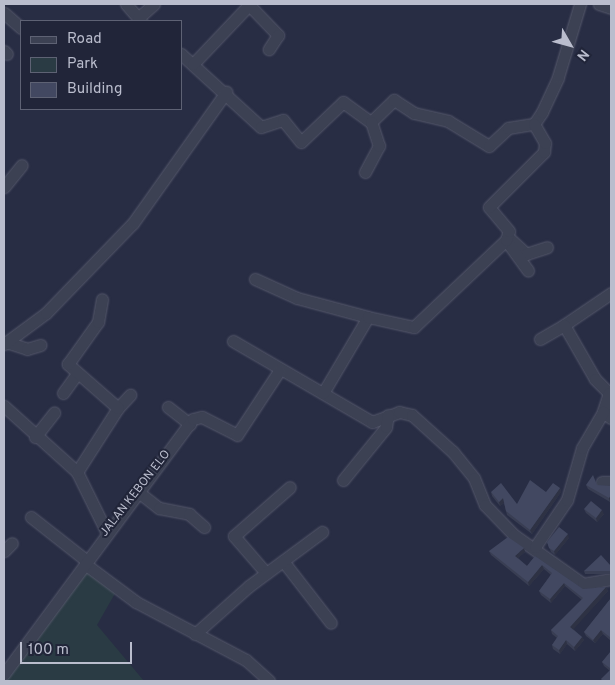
<!DOCTYPE html>
<html>
<head>
<meta charset="utf-8">
<style>
	body { margin:0 }
	#map { position:relative; width:615px; height:685px; overflow:hidden; background:#282d44; font-family:Overpass,sans-serif }
	div>[style] { position:absolute }
	[style*='--x'] { left:calc(var(--x)*1px); top:calc(var(--y)*1px); width:calc(var(--w)*1px); rotate:calc(var(--a)*1deg) }
	.green>* { inset:0; background:#2a3b44 }
	.roads { filter:drop-shadow(0 0 1px #55586b) drop-shadow(0 0 1px #55586b) }
	.minor>* { height:11px; margin:-5.5px; padding:0 5.5px; transform-origin:5.5px; border-radius:5.5px; background:#3c4153 }
	.wall>* { inset:0; background:#393e53 }
	.shaded-wall>* { inset:0; background:#2e3244 }
	.building>* { inset:0; background:#424861 }
	span { translate:-50% -50%; white-space:nowrap; text-align:center; line-height:1.15; -webkit-text-stroke:4px #212539; paint-order:stroke }
	.street-label { font-size:12px; color:#babdcd }
	.frame { position:absolute; inset:0; border:5px solid #babdcd; pointer-events:none }
	.legend { position:absolute; left:20px; top:20px; width:162px; height:90px; box-sizing:border-box; background:#212539; border:1px solid #5e6274; margin:0; padding:6px 9px; list-style:none; font-size:15px; color:#babdcd }
	.legend li { display:flex; align-items:center; gap:10px; height:25px }
	.legend b { width:25px; border:1px solid #5e6274 }
	.north { position:absolute; left:545px; top:20px; width:50px; height:50px; -webkit-text-stroke:4px #212539; paint-order:stroke; rotate:128deg; font-size:14px; font-weight:700; line-height:20px; text-align:center; color:#babdcd }
	.north::after { content:''; display:block; margin:auto; width:18px; height:22px; background:#babdcd; clip-path:polygon(50% 0,100% 100%,50% 72%,0 100%) }
	.scale { position:absolute; left:20px; top:642px; width:112px; height:22px; box-sizing:border-box; border:2px solid #babdcd; border-top:0; padding-left:6px; font-size:15px; line-height:18px; white-space:nowrap; color:#babdcd; -webkit-text-stroke:4px #212539; paint-order:stroke }
</style>
</head>
<body>
<div id="map">
	<div class="green">
		<i style="clip-path:polygon(88px 561px,121px 583px,97px 625px,144px 681px,4px 681px,4px 672px)"></i>
	</div>
	<div class="roads">
		<div class="minor">
			<i style="--x:126;--y:4;--w:23;--a:49"></i>
			<i style="--x:599;--y:4;--w:13;--a:18"></i>
			<i style="--x:4;--y:13;--w:23;--a:41"></i>
			<i style="--x:138;--y:18;--w:21;--a:-41"></i>
			<i style="--x:4;--y:51;--w:4;--a:45"></i>
			<i style="--x:181;--y:54;--w:108;--a:42.4"></i>
			<i style="--x:261;--y:127;--w:23;--a:-18"></i>
			<i style="--x:283;--y:120;--w:28;--a:51"></i>
			<i style="--x:301;--y:142;--w:58;--a:-43.6"></i>
			<i style="--x:343;--y:102;--w:34;--a:36"></i>
			<i style="--x:371;--y:122;--w:32;--a:-44"></i>
			<i style="--x:394;--y:100;--w:24;--a:33"></i>
			<i style="--x:414;--y:113;--w:35;--a:13"></i>
			<i style="--x:448;--y:121;--w:48;--a:31.4"></i>
			<i style="--x:489;--y:146;--w:26;--a:-43"></i>
			<i style="--x:508;--y:128;--w:26;--a:-9"></i>
			<i style="--x:534;--y:124;--w:14;--a:-56"></i>
			<i style="--x:542;--y:112;--w:38;--a:-65"></i>
			<i style="--x:558;--y:77;--w:76;--a:-73.2"></i>
			<i style="--x:193;--y:64;--w:81;--a:-46.5"></i>
			<i style="--x:249;--y:5;--w:42;--a:46"></i>
			<i style="--x:278;--y:35;--w:17;--a:123"></i>
			<i style="--x:365;--y:172;--w:30;--a:-62"></i>
			<i style="--x:379;--y:146;--w:25;--a:-108"></i>
			<i style="--x:4;--y:187;--w:28;--a:-51"></i>
			<i style="--x:508;--y:237;--w:25;--a:43"></i>
			<i style="--x:526;--y:254;--w:22;--a:-18"></i>
			<i style="--x:508;--y:243;--w:34;--a:54"></i>
			<i style="--x:255;--y:279;--w:46;--a:24.3"></i>
			<i style="--x:297;--y:298;--w:73;--a:15"></i>
			<i style="--x:564;--y:325;--w:57;--a:-34.2"></i>
			<i style="--x:540;--y:339;--w:28;--a:-30"></i>
			<i style="--x:564;--y:325;--w:62;--a:60.1"></i>
			<i style="--x:595;--y:379;--w:20;--a:45"></i>
			<i style="--x:609;--y:393;--w:20;--a:108"></i>
			<i style="--x:603;--y:412;--w:10;--a:37"></i>
			<i style="--x:233;--y:341;--w:161;--a:30.2"></i>
			<i style="--x:372;--y:422;--w:29;--a:-20"></i>
			<i style="--x:399;--y:412;--w:13;--a:13"></i>
			<i style="--x:412;--y:415;--w:55;--a:42.1"></i>
			<i style="--x:453;--y:452;--w:33;--a:51"></i>
			<i style="--x:474;--y:478;--w:29;--a:68"></i>
			<i style="--x:485;--y:505;--w:42;--a:46"></i>
			<i style="--x:514;--y:535;--w:85;--a:35.4"></i>
			<i style="--x:583;--y:584;--w:28;--a:-10"></i>
			<i style="--x:6;--y:342;--w:22;--a:18"></i>
			<i style="--x:27;--y:349;--w:14;--a:-17"></i>
			<i style="--x:4;--y:344;--w:52;--a:-36.4"></i>
			<i style="--x:46;--y:313;--w:125;--a:-46"></i>
			<i style="--x:133;--y:223;--w:161;--a:-54.6"></i>
			<i style="--x:63;--y:393;--w:24;--a:-54"></i>
			<i style="--x:323;--y:393;--w:88;--a:-59.4"></i>
			<i style="--x:368;--y:317;--w:47;--a:12.3"></i>
			<i style="--x:414;--y:327;--w:127;--a:-43.4"></i>
			<i style="--x:506;--y:240;--w:9;--a:-72"></i>
			<i style="--x:509;--y:231;--w:31;--a:-130"></i>
			<i style="--x:489;--y:207;--w:78;--a:-45"></i>
			<i style="--x:544;--y:152;--w:9;--a:-84"></i>
			<i style="--x:545;--y:143;--w:22;--a:-120"></i>
			<i style="--x:4;--y:406;--w:98;--a:42.1"></i>
			<i style="--x:77;--y:472;--w:66;--a:63.8"></i>
			<i style="--x:168;--y:407;--w:28;--a:38"></i>
			<i style="--x:118;--y:408;--w:18;--a:-47"></i>
			<i style="--x:35;--y:437;--w:31;--a:-52"></i>
			<i style="--x:77;--y:472;--w:76;--a:-57.4"></i>
			<i style="--x:118;--y:408;--w:67;--a:-138.7"></i>
			<i style="--x:68;--y:364;--w:52;--a:-54.5"></i>
			<i style="--x:98;--y:322;--w:23;--a:-80"></i>
			<i style="--x:343;--y:480;--w:68;--a:-50.9"></i>
			<i style="--x:386;--y:427;--w:12;--a:-81"></i>
			<i style="--x:602;--y:482;--w:9;--a:0"></i>
			<i style="--x:137;--y:491;--w:28;--a:38"></i>
			<i style="--x:159;--y:508;--w:31;--a:11"></i>
			<i style="--x:189;--y:514;--w:20;--a:41"></i>
			<i style="--x:31;--y:517;--w:71;--a:38.2"></i>
			<i style="--x:535;--y:547;--w:57;--a:-55.8"></i>
			<i style="--x:567;--y:500;--w:54;--a:-73.9"></i>
			<i style="--x:582;--y:448;--w:42;--a:-59.7"></i>
			<i style="--x:4;--y:551;--w:11;--a:-45"></i>
			<i style="--x:283;--y:561;--w:78;--a:52.3"></i>
			<i style="--x:85;--y:564;--w:64;--a:36.7"></i>
			<i style="--x:136;--y:602;--w:124;--a:27.8"></i>
			<i style="--x:246;--y:660;--w:31;--a:42"></i>
			<i style="--x:266;--y:573;--w:49;--a:-130.9"></i>
			<i style="--x:234;--y:536;--w:74;--a:-41.2"></i>
			<i style="--x:195;--y:634;--w:72;--a:-41.6"></i>
			<i style="--x:249;--y:586;--w:91;--a:-36.5"></i>
			<i style="--x:4;--y:674;--w:317;--a:-53.5"></i>
			<i style="--x:193;--y:419;--w:9;--a:-13"></i>
			<i style="--x:202;--y:417;--w:39;--a:27"></i>
			<i style="--x:237;--y:435;--w:77;--a:-56.7"></i>
		</div>
	</div>
	<div class="wall">
		<i style="clip-path:polygon(586px 485px,611px 486px,610px 502px,588px 489px)"></i>
		<i style="clip-path:polygon(560px 488px,561px 492px,532px 534px,507px 515px,504px 503px,500px 506px,492px 496px,491px 492px,517px 504px,546px 492px)"></i>
		<i style="clip-path:polygon(584px 509px,604px 514px,597px 522px,586px 513px)"></i>
		<i style="clip-path:polygon(569px 538px,555px 555px,551px 552px,547px 542px)"></i>
		<i style="clip-path:polygon(489px 551px,525px 552px,518px 558px,527px 566px,535px 556px,583px 589px,606px 587px,608px 591px,573px 629px,582px 637px,584px 640px,575px 651px,567px 644px,560px 654px,553px 649px,552px 645px,557px 638px,552px 634px,551px 630px,582px 600px,565px 586px,551px 603px,541px 595px,539px 591px,551px 575px,544px 569px,529px 586px,491px 555px)"></i>
		<i style="clip-path:polygon(611px 566px,611px 574px,585px 574px,584px 571px)"></i>
		<i style="clip-path:polygon(611px 598px,611px 641px,603px 634px,595px 643px,586px 636px,584px 632px)"></i>
		<i style="clip-path:polygon(611px 651px,611px 681px,602px 681px,601px 679px,610px 671px,604px 666px,602px 662px)"></i>
	</div>
	<div class="shaded-wall">
		<i style="clip-path:polygon(560px 488px,561px 492px,532px 534px,530px 530px)"></i>
		<i style="clip-path:polygon(611px 495px,611px 501px,610px 502px,609px 498px)"></i>
		<i style="clip-path:polygon(503px 498px,505px 502px,500px 506px,499px 502px)"></i>
		<i style="clip-path:polygon(602px 510px,604px 514px,597px 522px,596px 518px)"></i>
		<i style="clip-path:polygon(568px 534px,569px 538px,555px 555px,554px 551px)"></i>
		<i style="clip-path:polygon(524px 548px,525px 552px,516px 560px,515px 556px)"></i>
		<i style="clip-path:polygon(542px 565px,544px 569px,529px 586px,528px 582px)"></i>
		<i style="clip-path:polygon(564px 583px,565px 586px,551px 603px,550px 599px)"></i>
		<i style="clip-path:polygon(606px 587px,608px 591px,572px 631px,570px 627px)"></i>
		<i style="clip-path:polygon(601px 630px,603px 634px,595px 643px,593px 640px)"></i>
		<i style="clip-path:polygon(582px 637px,584px 640px,575px 651px,574px 647px)"></i>
		<i style="clip-path:polygon(566px 640px,567px 644px,560px 654px,559px 650px)"></i>
	</div>
	<div class="building">
		<i style="clip-path:polygon(593px 475px,597px 485px,611px 486px,611px 495px,609px 498px,586px 485px)"></i>
		<i style="clip-path:polygon(530px 480px,546px 492px,553px 483px,560px 488px,530px 530px,506px 511px,503px 498px,499px 502px,491px 492px,501px 483px,517px 504px)"></i>
		<i style="clip-path:polygon(591px 501px,602px 510px,596px 518px,584px 509px)"></i>
		<i style="clip-path:polygon(559px 527px,568px 534px,554px 551px,549px 548px,547px 542px)"></i>
		<i style="clip-path:polygon(508px 537px,524px 548px,515px 556px,527px 566px,535px 556px,583px 589px,606px 587px,570px 627px,582px 637px,574px 647px,566px 640px,559px 650px,552px 645px,558px 636px,551px 630px,583px 598px,564px 583px,550px 599px,539px 591px,552px 573px,542px 565px,528px 582px,489px 551px)"></i>
		<i style="clip-path:polygon(601px 555px,611px 566px,611px 571px,584px 571px)"></i>
		<i style="clip-path:polygon(611px 598px,611px 638px,601px 630px,593px 640px,584px 632px)"></i>
		<i style="clip-path:polygon(611px 651px,611px 681px,604px 681px,601px 679px,611px 669px,602px 662px)"></i>
	</div>
	<div class="street-label">
		<span style="left:136px;top:494px;rotate:-52deg">JALAN KEBON ELO</span>
	</div>
	<div class="frame"></div>
	<ul class="legend">
	<li><b style="height:6px;background:#3c4153"></b>Road</li>
	<li><b style="height:14px;background:#2a3b44"></b>Park</li>
	<li><b style="height:14px;background:#424861"></b>Building</li>
	</ul>
	<div class="north">N</div>
	<div class="scale">100 m</div>
</div>
</body>
</html>
